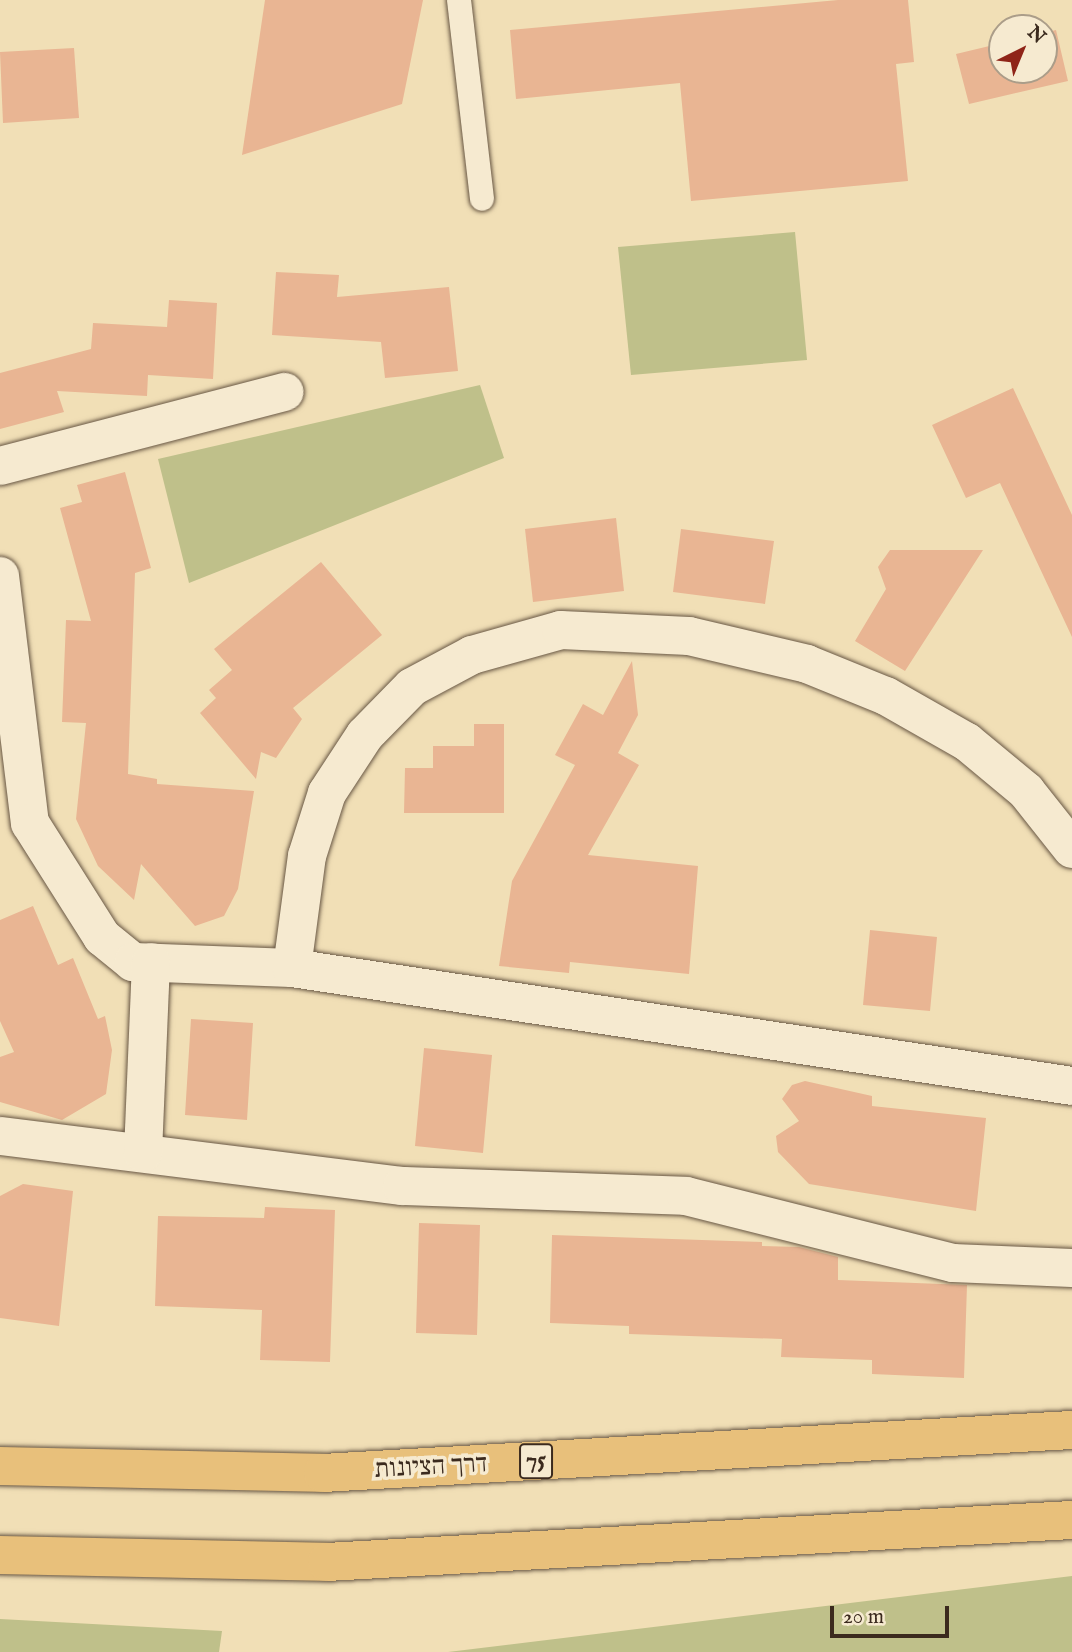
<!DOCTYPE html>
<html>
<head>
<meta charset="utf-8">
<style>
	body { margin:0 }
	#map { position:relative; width:1072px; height:1652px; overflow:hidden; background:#f1dfb6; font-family:"IM FELL English","Frank Ruhl Libre",serif }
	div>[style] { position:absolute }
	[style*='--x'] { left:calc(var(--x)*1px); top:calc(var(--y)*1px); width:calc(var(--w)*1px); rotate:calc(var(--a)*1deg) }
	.green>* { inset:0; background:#bfc08a }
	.building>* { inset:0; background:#e9b593 }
	.roads { filter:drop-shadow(0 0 2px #685744) drop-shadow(0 0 2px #685744) }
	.service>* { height:24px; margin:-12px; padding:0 12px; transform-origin:12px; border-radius:12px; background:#f6ead0 }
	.minor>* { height:38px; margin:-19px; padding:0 19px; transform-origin:19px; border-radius:19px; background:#f6ead0 }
	.trunk>* { height:38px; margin:-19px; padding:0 19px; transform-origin:19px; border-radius:19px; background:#e8c07b }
	span { translate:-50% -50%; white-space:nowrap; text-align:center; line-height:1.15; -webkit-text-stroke:7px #f6ead0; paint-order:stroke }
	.shield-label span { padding:2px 5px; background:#f6ead0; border:2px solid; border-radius:5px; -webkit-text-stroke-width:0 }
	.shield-label { font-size:24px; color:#3b2a1e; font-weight:700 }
	.street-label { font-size:26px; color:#3b2a1e }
	.north { position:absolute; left:988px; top:14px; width:70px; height:70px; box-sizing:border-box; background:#f6ead0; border:2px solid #ab9d89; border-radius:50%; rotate:43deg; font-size:19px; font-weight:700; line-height:28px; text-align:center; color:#3b2a1e }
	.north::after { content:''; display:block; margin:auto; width:24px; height:32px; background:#8f2418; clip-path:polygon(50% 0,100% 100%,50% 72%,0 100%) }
	.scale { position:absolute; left:830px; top:1606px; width:119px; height:32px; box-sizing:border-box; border:4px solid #3b2a1e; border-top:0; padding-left:9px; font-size:21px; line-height:24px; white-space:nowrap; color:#3b2a1e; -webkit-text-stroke:5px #f6ead0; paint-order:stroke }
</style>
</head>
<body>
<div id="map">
	<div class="green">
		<i style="clip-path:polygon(795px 232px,807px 360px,631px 375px,618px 247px)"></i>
		<i style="clip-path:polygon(480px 385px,504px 458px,189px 583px,158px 459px)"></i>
		<i style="clip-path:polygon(1072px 1576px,1072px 1652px,448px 1652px)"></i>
		<i style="clip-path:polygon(0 1619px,222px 1631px,219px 1652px,0 1652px)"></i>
	</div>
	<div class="building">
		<i style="clip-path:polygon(265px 0,423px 0,402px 104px,242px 155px)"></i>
		<i style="clip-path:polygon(838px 0,908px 0,914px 62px,896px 64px,908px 181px,691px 201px,680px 83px,516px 99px,510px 30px)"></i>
		<i style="clip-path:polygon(1056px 30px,1068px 81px,969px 104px,956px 54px,1002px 43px,1002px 70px,1044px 70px,1044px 33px)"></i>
		<i style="clip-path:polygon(74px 48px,79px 118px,3px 123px,0 52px)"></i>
		<i style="clip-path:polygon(276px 272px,339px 275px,337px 297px,449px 287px,458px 371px,385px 378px,381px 342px,272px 335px)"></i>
		<i style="clip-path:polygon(169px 300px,217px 303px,213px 379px,148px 375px,147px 396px,57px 391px,64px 412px,0 429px,0 373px,91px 349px,93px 323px,167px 327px)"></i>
		<i style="clip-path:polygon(1013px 388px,1072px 515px,1072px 637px,1000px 483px,966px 498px,932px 425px)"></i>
		<i style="clip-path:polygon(125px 472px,151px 568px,135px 573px,128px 774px,157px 779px,157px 784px,254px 791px,238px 889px,224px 916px,195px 926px,141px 864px,134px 900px,98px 866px,76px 819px,86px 723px,62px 722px,66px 620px,91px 621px,60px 508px,82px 502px,77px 485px)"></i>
		<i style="clip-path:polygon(616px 518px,624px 591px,533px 602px,525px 529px)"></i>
		<i style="clip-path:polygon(681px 529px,774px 541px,765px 604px,673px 592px)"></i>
		<i style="clip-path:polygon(890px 550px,983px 550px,905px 671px,855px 641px,886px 589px,878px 567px)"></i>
		<i style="clip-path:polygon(321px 562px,382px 635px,293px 708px,302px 719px,276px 758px,261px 752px,256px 779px,200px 713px,216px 698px,209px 690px,232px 670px,214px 649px)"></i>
		<i style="clip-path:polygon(632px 661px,638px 715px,618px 753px,639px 765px,588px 855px,698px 866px,689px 974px,570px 962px,569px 973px,499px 966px,512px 881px,575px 765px,555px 755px,583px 704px,603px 715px)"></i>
		<i style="clip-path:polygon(474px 724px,504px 724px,504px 813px,404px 813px,405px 768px,433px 768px,433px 746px,474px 746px)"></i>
		<i style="clip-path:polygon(33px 906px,58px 965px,73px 958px,98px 1019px,105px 1016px,112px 1050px,106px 1094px,62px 1120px,0 1102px,0 1057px,14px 1052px,0 1021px,0 920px)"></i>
		<i style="clip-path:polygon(870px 930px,937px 937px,930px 1011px,863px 1005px)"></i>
		<i style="clip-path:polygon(191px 1019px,253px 1023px,247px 1120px,185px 1115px)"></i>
		<i style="clip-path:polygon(424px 1048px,492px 1055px,483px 1153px,415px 1146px)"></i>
		<i style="clip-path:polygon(805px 1081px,872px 1096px,872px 1106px,986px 1118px,976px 1211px,809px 1184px,778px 1152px,776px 1136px,799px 1121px,782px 1099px,792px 1085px)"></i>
		<i style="clip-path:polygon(23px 1184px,73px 1191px,59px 1326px,0 1318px,0 1196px)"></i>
		<i style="clip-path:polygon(265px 1207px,335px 1210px,330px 1362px,260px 1360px,262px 1310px,155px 1306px,158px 1216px,264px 1218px)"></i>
		<i style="clip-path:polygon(419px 1223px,480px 1225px,477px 1335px,416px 1333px)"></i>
		<i style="clip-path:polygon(552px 1235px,762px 1242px,762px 1246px,799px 1247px,838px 1257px,838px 1280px,967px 1285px,964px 1378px,872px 1374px,872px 1360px,781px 1357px,782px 1339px,629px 1334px,629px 1326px,550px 1323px)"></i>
	</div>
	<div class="roads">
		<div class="service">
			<i style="--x:459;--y:0;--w:200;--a:83.4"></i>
		</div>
		<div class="minor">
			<i style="--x:0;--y:466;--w:294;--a:-14.6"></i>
			<i style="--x:0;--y:576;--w:249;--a:83.1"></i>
			<i style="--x:30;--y:823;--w:135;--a:57.7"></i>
			<i style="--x:102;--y:937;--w:40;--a:39"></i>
			<i style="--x:133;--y:962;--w:159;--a:2.2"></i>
			<i style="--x:292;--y:968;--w:789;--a:8.6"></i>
			<i style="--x:292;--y:968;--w:113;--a:-82.4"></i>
			<i style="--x:307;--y:856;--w:66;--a:-72.4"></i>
			<i style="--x:327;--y:793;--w:69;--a:-56.8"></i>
			<i style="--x:365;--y:735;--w:67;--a:-45.6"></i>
			<i style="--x:412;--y:687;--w:68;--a:-28.1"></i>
			<i style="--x:472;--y:655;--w:92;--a:-15.7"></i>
			<i style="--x:561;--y:630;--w:128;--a:2.7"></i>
			<i style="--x:689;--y:636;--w:121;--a:13.3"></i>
			<i style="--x:807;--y:664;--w:85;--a:22.1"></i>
			<i style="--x:886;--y:696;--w:93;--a:29.6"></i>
			<i style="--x:967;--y:742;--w:77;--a:39.7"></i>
			<i style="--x:1026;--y:791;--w:74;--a:51.6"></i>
			<i style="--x:1;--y:1136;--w:404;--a:7.1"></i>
			<i style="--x:402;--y:1186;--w:284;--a:2"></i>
			<i style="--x:686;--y:1196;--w:275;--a:14.1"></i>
			<i style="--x:953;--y:1263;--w:119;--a:2.4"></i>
			<i style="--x:143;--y:1153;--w:191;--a:-87.6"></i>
		</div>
		<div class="trunk">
			<i style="--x:0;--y:1466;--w:323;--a:1.2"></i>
			<i style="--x:323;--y:1473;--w:750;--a:-3.29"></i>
			<i style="--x:0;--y:1555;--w:327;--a:1.2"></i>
			<i style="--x:327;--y:1562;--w:746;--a:-3.23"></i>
		</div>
	</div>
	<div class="shield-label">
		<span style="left:536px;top:1461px">75</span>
	</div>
	<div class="street-label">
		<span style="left:431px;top:1467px;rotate:-3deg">דרך הציונות</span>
	</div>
	<div class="north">N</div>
	<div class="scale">20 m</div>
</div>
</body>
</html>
